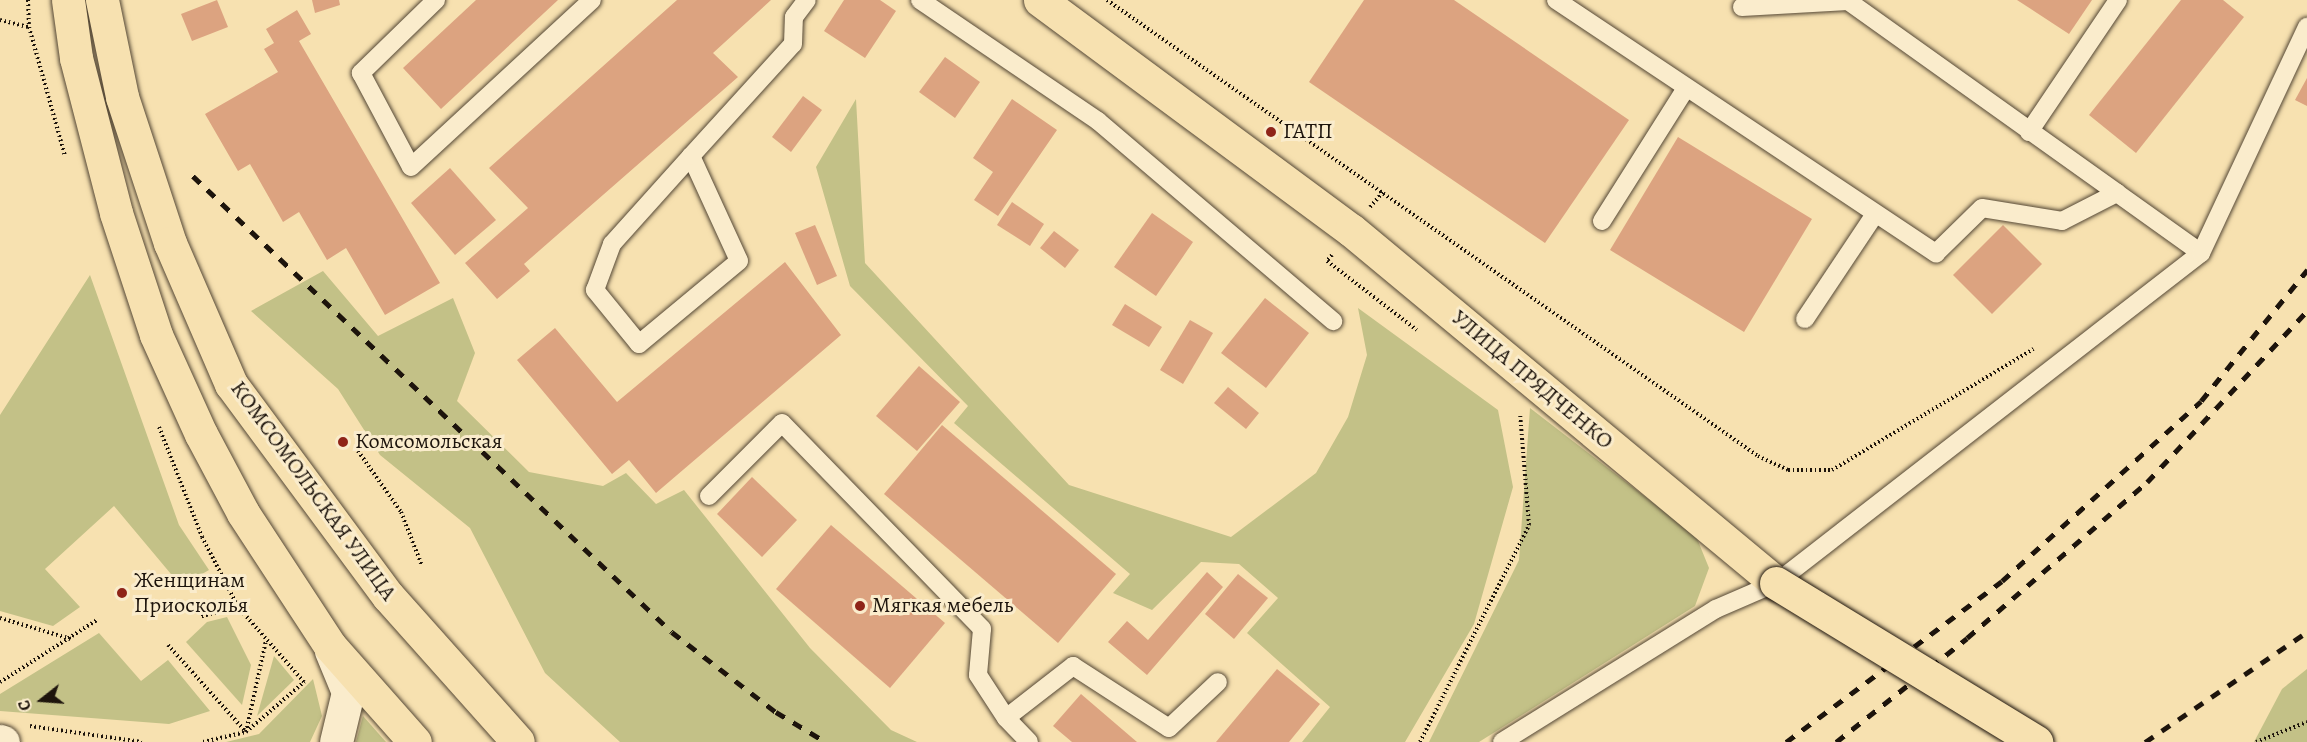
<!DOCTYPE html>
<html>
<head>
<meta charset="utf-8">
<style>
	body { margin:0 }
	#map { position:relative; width:2307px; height:742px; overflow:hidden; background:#f7e1b0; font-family:Alegreya,serif }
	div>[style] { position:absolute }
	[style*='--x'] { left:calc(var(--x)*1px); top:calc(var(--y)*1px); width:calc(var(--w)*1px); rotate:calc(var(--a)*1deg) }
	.green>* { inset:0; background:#c3c187 }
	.building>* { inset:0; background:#dca380 }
	.path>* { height:4px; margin-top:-2px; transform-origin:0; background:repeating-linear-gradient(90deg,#1d140c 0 1.5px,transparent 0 4.5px) }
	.roads { filter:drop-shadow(0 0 2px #544735) drop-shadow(0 0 2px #544735) }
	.lane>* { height:18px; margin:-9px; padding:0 9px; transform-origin:9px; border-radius:9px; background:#faeccc }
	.secondary>* { height:33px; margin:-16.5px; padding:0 16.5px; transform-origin:16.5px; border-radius:16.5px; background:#faeccc }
	.primary>* { height:33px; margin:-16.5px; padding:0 16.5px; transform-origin:16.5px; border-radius:16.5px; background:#f7e1b0 }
	.rail>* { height:4.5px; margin-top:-2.25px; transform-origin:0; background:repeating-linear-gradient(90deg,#1d140c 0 10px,transparent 0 20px) }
	.bridges { filter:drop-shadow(0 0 2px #1d140c) drop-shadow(0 0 2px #1d140c) }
	.primary-bridge>* { height:33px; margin:-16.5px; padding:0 16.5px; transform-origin:16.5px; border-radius:16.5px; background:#f7e1b0 }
	.dots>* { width:16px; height:16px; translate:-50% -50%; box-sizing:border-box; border:3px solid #faeccc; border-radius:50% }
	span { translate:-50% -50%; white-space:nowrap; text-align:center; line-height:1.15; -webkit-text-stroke:6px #faeccc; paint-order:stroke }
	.poi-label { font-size:22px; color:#1d140c }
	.left { translate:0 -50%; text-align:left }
	.street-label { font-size:22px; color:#1d140c }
	.north { position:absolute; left:12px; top:670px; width:60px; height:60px; -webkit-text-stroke:4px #faeccc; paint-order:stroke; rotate:253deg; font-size:16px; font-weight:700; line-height:24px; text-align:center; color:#1d140c }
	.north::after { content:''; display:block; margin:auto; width:21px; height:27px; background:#1d140c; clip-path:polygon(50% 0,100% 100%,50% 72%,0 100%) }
</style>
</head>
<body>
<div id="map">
	<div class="green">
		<i style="clip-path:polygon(856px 99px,865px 263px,1069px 485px,1231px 537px,1316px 473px,1348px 417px,1367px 355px,1358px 308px,1498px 410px,1513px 487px,1474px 624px,1405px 742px,1302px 742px,1330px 707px,1247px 633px,1278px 598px,1239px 564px,1201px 562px,1152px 610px,1113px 593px,1130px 574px,954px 423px,968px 406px,850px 286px,816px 167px)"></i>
		<i style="clip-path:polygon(323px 271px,378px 336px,453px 298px,475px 353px,457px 401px,529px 472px,603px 486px,626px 473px,656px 504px,684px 490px,810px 648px,891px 730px,917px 742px,620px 742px,545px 673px,470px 528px,380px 455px,338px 389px,251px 311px)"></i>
		<i style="clip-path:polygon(90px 275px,179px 525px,209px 570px,181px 586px,114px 506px,45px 569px,80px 607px,53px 626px,0 611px,0 415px)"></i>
		<i style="clip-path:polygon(1530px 408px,1696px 536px,1709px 568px,1695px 606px,1479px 742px,1429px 742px,1519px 560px)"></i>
		<i style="clip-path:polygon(227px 617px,251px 665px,242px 705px,186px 642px,207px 622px)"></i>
		<i style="clip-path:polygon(99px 633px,141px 681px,168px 660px,210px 711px,169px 724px,0 711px,0 694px)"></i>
		<i style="clip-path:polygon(274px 656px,294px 680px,257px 716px)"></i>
		<i style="clip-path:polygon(2307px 669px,2307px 742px,2254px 742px,2282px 689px)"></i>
		<i style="clip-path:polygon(313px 679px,322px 716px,310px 742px,226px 742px,259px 734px)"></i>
		<i style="clip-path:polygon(363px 716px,386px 742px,356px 742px)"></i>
	</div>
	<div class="building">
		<i style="clip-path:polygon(217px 0,228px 27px,192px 41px,181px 14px)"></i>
		<i style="clip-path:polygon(312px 0,339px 0,340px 5px,315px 13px)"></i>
		<i style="clip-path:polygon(476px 0,558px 0,441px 109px,403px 68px)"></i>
		<i style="clip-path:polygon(677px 0,771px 0,713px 53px,738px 77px,524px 264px,530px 271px,497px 299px,465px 263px,528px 208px,489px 168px)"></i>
		<i style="clip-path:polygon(844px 0,880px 0,896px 11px,865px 58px,824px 31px)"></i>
		<i style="clip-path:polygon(1364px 0,1454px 0,1629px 120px,1545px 243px,1309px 82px)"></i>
		<i style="clip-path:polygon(2017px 0,2092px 0,2069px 34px)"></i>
		<i style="clip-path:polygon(2181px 0,2223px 0,2244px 17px,2136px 153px,2089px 115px)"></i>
		<i style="clip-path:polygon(297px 10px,311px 34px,299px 41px,440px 283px,385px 315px,346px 248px,327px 260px,299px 212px,283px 222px,250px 164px,238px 171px,205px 114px,278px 72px,264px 49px,274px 43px,266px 29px)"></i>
		<i style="clip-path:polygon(945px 57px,980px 82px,955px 118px,919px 92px)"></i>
		<i style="clip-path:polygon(2307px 78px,2307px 106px,2295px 100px)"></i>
		<i style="clip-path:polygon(803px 96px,822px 110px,791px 152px,772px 137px)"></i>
		<i style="clip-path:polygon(1012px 99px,1057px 130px,998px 216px,974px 200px,993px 172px,973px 158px)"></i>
		<i style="clip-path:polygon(1678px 137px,1812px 219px,1744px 332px,1610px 250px)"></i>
		<i style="clip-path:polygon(450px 168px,496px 220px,455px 255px,411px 203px)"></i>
		<i style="clip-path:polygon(1012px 202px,1044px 224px,1030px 246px,997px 225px)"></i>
		<i style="clip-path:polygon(1152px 213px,1193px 242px,1156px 296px,1114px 267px)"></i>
		<i style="clip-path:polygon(815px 225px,837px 276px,817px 285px,795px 233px)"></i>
		<i style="clip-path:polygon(2003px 225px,2042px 264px,1992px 314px,1953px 275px)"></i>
		<i style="clip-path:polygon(1054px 231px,1079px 250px,1065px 268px,1040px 248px)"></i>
		<i style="clip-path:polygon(785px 262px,841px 335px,656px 493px,629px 460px,612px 474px,517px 360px,555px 328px,617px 402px)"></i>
		<i style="clip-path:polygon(1265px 298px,1309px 333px,1266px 388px,1221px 353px)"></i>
		<i style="clip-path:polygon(1125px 304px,1162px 327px,1149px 347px,1112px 325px)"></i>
		<i style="clip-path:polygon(1190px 320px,1213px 333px,1183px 384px,1160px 370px)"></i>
		<i style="clip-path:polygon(919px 366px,960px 402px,917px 451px,876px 416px)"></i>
		<i style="clip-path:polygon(1228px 387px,1259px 413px,1246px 429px,1214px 403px)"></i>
		<i style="clip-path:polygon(942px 425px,1116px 574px,1058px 643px,884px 494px)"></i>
		<i style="clip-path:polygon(752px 477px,797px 520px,762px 557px,717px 514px)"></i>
		<i style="clip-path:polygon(831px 525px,945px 623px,890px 688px,776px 589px)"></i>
		<i style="clip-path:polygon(1207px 572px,1223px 587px,1147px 675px,1108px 642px,1127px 621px,1148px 640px)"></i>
		<i style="clip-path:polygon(1238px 574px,1268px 598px,1234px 639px,1205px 614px)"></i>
		<i style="clip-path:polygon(1277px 669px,1320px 704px,1289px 742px,1216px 742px)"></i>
		<i style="clip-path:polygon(1081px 694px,1137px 742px,1072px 742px,1053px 726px)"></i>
	</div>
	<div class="path">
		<i style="--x:28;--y:0;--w:27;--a:88"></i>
		<i style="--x:29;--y:27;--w:134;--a:74.4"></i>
		<i style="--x:1107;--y:0;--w:795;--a:35.01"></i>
		<i style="--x:1758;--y:456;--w:33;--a:25"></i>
		<i style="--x:1788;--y:470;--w:44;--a:0"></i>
		<i style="--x:1832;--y:470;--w:235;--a:-31"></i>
		<i style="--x:0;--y:20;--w:30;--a:14"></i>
		<i style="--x:1370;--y:207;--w:20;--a:-49"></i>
		<i style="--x:1332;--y:255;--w:8;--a:130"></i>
		<i style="--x:1327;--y:261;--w:113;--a:37.5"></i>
		<i style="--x:159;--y:427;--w:118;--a:68.6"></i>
		<i style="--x:202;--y:537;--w:79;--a:62.8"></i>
		<i style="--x:358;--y:451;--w:75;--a:54.8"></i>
		<i style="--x:401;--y:512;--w:58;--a:68.7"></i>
		<i style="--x:0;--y:618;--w:74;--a:16.5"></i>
		<i style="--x:168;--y:645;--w:117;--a:48.1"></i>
		<i style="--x:246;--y:732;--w:77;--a:-40.8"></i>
		<i style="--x:304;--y:682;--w:100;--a:-131.3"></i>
		<i style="--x:238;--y:607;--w:38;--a:166"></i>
		<i style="--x:0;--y:682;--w:115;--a:-32.6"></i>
		<i style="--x:30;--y:726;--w:113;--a:8.1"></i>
		<i style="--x:203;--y:742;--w:44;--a:-13.1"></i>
		<i style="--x:246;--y:732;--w:94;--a:-77.7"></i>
		<i style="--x:1420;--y:742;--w:243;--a:-63.3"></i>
		<i style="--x:1529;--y:525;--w:112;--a:-94.6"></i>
		<i style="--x:2256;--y:742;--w:55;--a:-21.4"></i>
	</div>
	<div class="roads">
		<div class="lane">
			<i style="--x:436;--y:0;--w:105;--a:135.8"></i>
			<i style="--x:361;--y:73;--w:106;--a:62"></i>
			<i style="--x:411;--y:167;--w:246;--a:-42.7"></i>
			<i style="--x:920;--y:0;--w:215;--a:34.2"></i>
			<i style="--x:1098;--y:121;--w:309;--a:40.4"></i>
			<i style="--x:1556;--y:0;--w:457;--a:33.7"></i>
			<i style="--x:1936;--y:253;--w:64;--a:-44.4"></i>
			<i style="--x:1982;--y:208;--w:81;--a:9.2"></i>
			<i style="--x:2062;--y:221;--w:62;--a:-27"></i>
			<i style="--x:2117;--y:193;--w:103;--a:35.5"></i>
			<i style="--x:1742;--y:7;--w:106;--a:-3.2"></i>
			<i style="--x:1848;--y:1;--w:330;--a:35.5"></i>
			<i style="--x:2029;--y:132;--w:159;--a:-56"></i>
			<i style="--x:691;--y:156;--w:115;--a:65.4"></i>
			<i style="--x:739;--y:261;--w:130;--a:140.3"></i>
			<i style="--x:639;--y:344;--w:70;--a:-129.2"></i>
			<i style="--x:595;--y:290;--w:49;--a:-69.7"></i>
			<i style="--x:612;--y:244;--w:118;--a:-48.1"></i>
			<i style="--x:691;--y:156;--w:151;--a:-47.7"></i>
			<i style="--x:793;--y:44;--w:27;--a:-88"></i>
			<i style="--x:794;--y:17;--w:21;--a:-53"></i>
			<i style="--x:1602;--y:221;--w:157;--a:-57.7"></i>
			<i style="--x:1805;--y:319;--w:126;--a:-56.3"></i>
			<i style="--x:709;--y:496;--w:103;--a:-45"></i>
			<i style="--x:782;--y:423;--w:287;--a:45.8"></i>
			<i style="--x:982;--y:629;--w:46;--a:95"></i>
			<i style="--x:978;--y:675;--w:51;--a:56.9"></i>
			<i style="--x:1006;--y:718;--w:33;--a:46"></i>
			<i style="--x:1006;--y:718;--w:85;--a:-37.8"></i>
			<i style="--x:1073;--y:666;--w:114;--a:32.9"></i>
			<i style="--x:1169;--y:728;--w:67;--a:-43.2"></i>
			<i style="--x:1502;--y:742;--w:252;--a:-31.9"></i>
			<i style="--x:1716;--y:609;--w:65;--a:-23.4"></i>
			<i style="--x:1776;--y:583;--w:538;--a:-37.83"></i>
			<i style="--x:2201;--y:253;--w:250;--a:-64.9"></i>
		</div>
		<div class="secondary">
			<i style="--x:331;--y:651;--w:44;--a:67.5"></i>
			<i style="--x:348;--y:692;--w:51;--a:103.5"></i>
			<i style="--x:0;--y:741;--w:3;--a:18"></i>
		</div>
		<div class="primary">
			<i style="--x:68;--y:0;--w:59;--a:82.1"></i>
			<i style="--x:76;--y:58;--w:160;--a:75.5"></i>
			<i style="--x:116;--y:213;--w:128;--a:71.8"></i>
			<i style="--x:156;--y:335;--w:109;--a:65.6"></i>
			<i style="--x:201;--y:434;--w:89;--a:62"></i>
			<i style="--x:243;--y:513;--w:159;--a:56.8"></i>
			<i style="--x:330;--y:646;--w:128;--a:48.5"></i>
			<i style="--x:102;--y:0;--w:99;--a:78.3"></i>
			<i style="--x:122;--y:97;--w:154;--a:71.8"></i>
			<i style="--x:170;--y:243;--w:154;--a:66.6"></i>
			<i style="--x:231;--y:384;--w:264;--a:53.5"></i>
			<i style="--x:388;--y:596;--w:195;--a:48.3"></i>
			<i style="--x:1040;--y:0;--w:387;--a:36.5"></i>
			<i style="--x:1351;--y:230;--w:552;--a:39.71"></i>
		</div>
	</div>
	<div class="rail">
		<i style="--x:193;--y:176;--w:661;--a:43.59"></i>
		<i style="--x:672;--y:632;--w:131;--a:37.6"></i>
		<i style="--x:776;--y:712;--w:58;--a:31"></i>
		<i style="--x:1786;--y:742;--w:269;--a:-36.7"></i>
		<i style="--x:2002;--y:581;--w:268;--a:-42.1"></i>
		<i style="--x:2201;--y:401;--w:169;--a:-51"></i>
		<i style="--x:1836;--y:742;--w:167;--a:-38.4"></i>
		<i style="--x:1967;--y:638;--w:238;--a:-40.9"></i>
		<i style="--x:2147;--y:482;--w:234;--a:-46.9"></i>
		<i style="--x:2145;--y:742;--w:196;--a:-34.2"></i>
	</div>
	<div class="bridges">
		<div class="primary-bridge">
			<i style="--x:1776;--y:583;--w:305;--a:31.4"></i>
		</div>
	</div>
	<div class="dots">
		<i style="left:1271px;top:132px;background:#8f2418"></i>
		<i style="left:343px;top:442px;background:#8f2418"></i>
		<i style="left:122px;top:593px;background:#8f2418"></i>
		<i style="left:860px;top:606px;background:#8f2418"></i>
	</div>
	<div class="poi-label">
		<span class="left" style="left:1283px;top:132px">ГАТП</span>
		<span class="left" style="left:355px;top:442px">Комсомольская</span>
		<span class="left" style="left:134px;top:593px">Женщинам<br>Приосколья</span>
		<span class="left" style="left:872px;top:606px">Мягкая мебель</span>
	</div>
	<div class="street-label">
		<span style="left:1532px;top:380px;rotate:40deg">УЛИЦА ПРЯДЧЕНКО</span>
		<span style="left:313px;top:491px;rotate:54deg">КОМСОМОЛЬСКАЯ УЛИЦА</span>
	</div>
	<div class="north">С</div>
</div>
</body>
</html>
